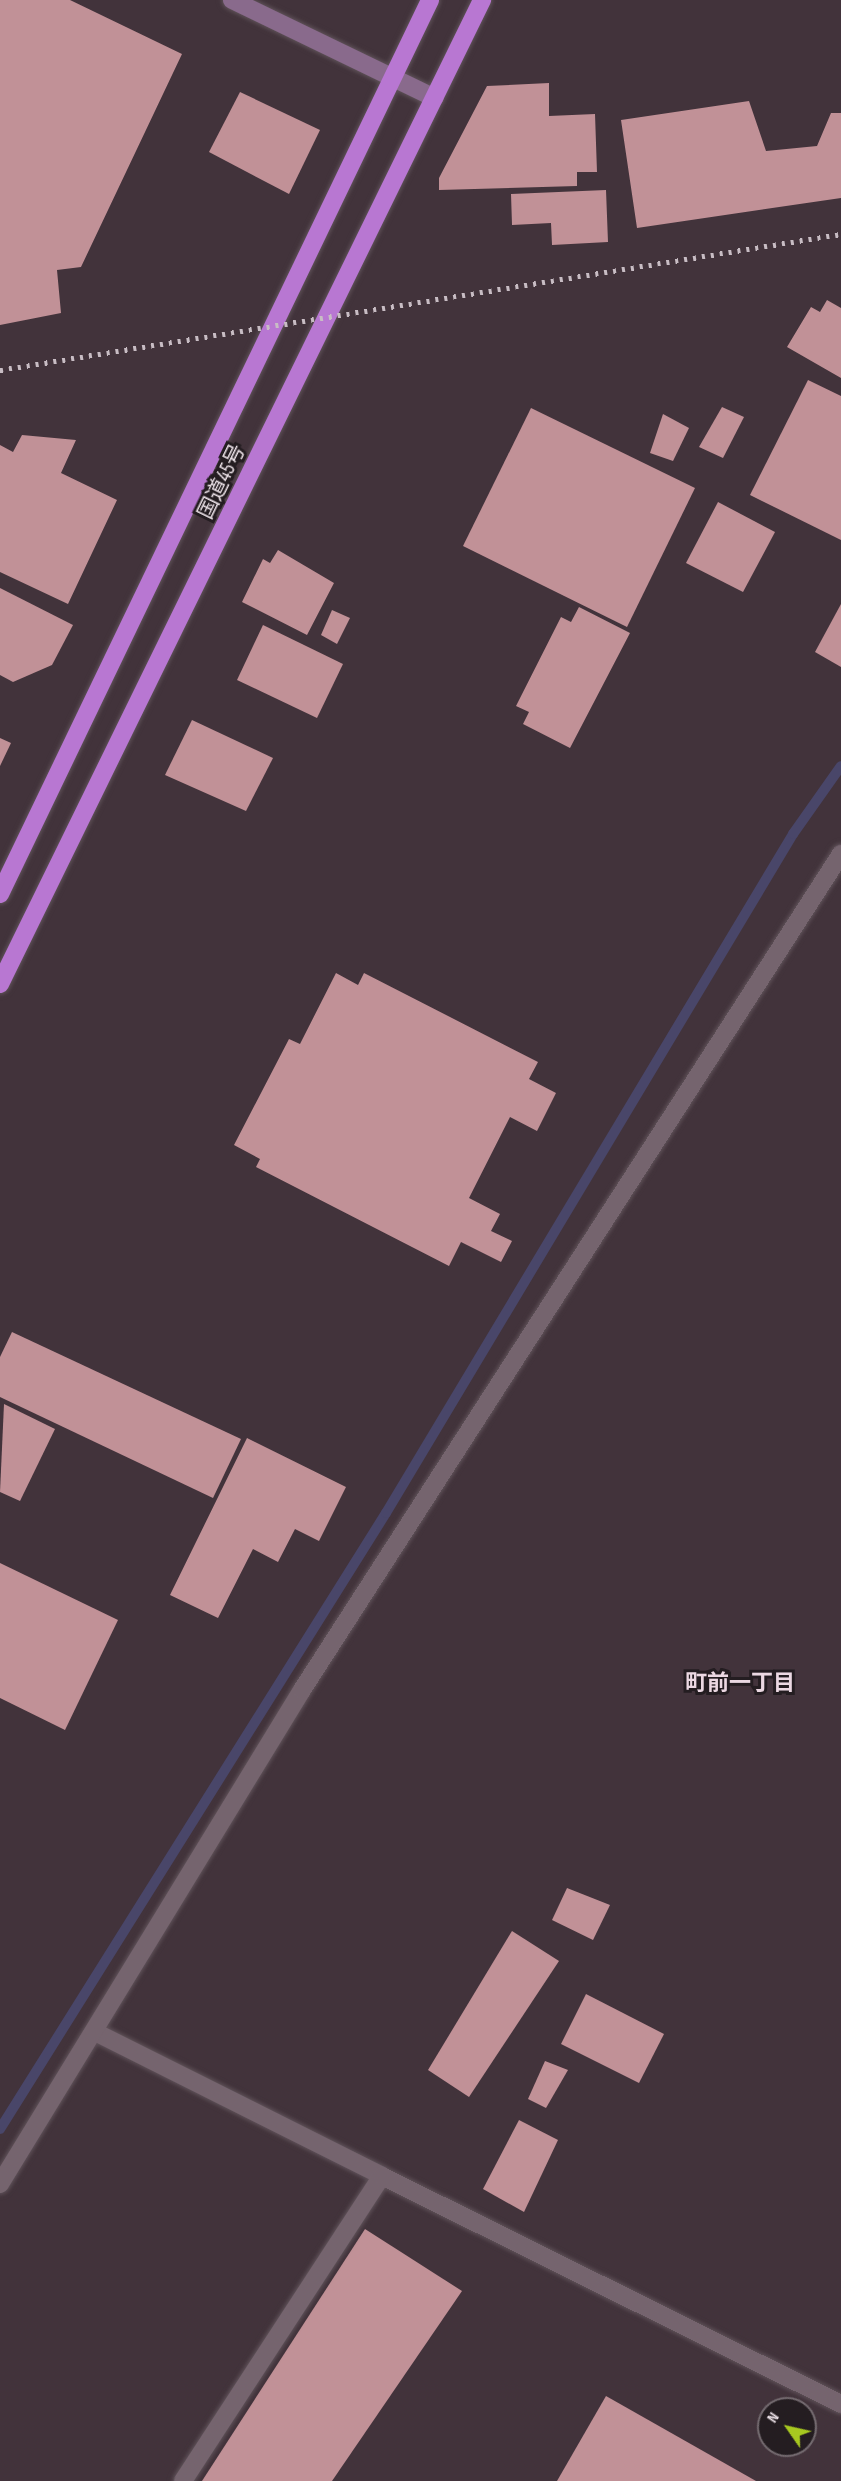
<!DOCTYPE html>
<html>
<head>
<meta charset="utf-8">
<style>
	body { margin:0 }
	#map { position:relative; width:841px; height:2481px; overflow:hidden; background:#42333b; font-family:"Sofia Sans Condensed","Noto Sans JP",sans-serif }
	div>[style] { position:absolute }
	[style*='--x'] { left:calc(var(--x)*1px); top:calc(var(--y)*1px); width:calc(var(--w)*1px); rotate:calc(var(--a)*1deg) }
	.stream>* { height:10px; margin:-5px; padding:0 5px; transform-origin:5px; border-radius:5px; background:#494669 }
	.building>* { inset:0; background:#c19197 }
	.roads { filter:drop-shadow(0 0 2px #5f5259) drop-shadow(0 0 2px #5f5259) }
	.street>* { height:18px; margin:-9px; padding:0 9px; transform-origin:9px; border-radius:9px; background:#75646e }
	.secondary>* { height:18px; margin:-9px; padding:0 9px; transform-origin:9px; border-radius:9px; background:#896a8c }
	.highway>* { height:18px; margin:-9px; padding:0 9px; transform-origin:9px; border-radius:9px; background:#b877d2 }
	.rail>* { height:4.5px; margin-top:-2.25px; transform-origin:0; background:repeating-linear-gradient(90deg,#c8bdc4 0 3px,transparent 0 9px) }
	span { translate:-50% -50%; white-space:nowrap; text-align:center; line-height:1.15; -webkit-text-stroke:6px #241d21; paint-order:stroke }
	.street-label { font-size:21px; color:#ebe1e7 }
	.neighbourhood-label { font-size:22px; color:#ebd8e2; font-weight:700 }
	.north { position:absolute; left:757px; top:2397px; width:60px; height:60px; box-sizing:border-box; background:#241d21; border:2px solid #746b70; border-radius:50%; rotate:304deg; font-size:16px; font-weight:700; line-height:24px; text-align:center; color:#ebe1e7 }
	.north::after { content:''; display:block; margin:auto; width:21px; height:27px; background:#a7c820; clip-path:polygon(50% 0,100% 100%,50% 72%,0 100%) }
</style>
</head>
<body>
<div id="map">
	<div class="stream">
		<i style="--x:0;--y:2129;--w:727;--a:-57.93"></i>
		<i style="--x:386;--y:1513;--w:792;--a:-59.06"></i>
		<i style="--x:793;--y:834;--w:83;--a:-54.8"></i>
	</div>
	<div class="building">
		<i style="clip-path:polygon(0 0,70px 0,182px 54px,81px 267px,57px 270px,61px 313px,0 325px)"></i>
		<i style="clip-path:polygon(549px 83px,549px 116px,595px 114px,597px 172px,577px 172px,577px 186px,439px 190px,439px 178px,487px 86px)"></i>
		<i style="clip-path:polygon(240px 92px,320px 130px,289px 194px,209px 152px)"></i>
		<i style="clip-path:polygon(749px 101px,766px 151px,817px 146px,831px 113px,841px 113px,841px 198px,637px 228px,621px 120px)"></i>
		<i style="clip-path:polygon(606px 190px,608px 242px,552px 245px,551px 223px,512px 225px,511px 194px)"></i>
		<i style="clip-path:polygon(827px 300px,841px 308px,841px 378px,787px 347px,811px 307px,820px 312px)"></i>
		<i style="clip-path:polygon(808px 380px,841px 396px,841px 540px,750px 495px)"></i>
		<i style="clip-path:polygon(722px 407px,744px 417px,723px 458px,699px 447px)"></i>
		<i style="clip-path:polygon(531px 408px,695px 488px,627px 627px,463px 546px)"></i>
		<i style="clip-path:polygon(663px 414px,689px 428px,673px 461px,650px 453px)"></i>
		<i style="clip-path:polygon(22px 435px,76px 440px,61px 473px,117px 500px,68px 604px,0 572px,0 445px,13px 452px)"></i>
		<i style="clip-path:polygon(718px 502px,775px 532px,743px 592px,686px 563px)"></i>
		<i style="clip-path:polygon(278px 550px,334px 583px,307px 635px,242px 602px,263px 559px,270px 563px)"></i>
		<i style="clip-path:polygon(0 588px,73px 625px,52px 665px,13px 682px,0 675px)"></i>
		<i style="clip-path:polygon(841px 604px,841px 667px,815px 652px)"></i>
		<i style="clip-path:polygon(579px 607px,630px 633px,570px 748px,523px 724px,529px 712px,516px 706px,561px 617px,571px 622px)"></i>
		<i style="clip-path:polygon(332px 610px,350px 618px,337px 644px,321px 635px)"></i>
		<i style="clip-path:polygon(263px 625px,343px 664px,317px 718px,237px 680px)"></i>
		<i style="clip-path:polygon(192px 720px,273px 758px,246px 811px,165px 775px)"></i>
		<i style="clip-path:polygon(0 738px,11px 743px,0 766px)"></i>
		<i style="clip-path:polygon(336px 973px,358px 985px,364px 973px,538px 1062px,529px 1079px,556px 1093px,537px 1131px,510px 1117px,469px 1198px,500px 1214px,491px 1231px,512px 1241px,501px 1262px,461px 1242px,449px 1266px,256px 1167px,260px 1159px,234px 1145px,289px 1039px,300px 1044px)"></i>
		<i style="clip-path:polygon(12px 1332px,241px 1439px,213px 1498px,0 1397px,0 1357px)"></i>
		<i style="clip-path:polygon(4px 1404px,55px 1429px,20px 1501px,0 1492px)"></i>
		<i style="clip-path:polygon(247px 1438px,346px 1487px,319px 1541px,295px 1529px,278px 1562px,253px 1549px,218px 1618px,170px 1595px)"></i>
		<i style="clip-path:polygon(0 1563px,118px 1620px,65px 1730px,0 1698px)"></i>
		<i style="clip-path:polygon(567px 1888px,610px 1905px,593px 1940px,552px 1920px)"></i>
		<i style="clip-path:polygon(512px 1931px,559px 1961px,469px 2097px,428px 2070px)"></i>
		<i style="clip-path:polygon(586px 1994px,664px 2034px,639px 2083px,561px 2044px)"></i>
		<i style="clip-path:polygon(545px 2061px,568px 2070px,546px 2108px,528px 2099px)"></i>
		<i style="clip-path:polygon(519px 2120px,558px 2140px,524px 2212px,483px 2189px)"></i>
		<i style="clip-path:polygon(365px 2229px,462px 2291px,332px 2481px,202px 2481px)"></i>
		<i style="clip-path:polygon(606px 2396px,756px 2481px,557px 2481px)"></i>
	</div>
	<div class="roads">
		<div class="street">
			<i style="--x:95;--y:2032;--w:321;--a:26.6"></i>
			<i style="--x:0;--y:2184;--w:579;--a:-58.56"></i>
			<i style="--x:302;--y:1690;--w:995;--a:-57.19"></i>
			<i style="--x:183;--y:2481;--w:364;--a:-56.9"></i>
			<i style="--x:382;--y:2176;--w:513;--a:26.42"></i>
		</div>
		<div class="secondary">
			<i style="--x:232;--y:0;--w:225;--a:25.8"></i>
		</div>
		<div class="highway">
			<i style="--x:0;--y:894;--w:992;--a:-64.31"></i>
			<i style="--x:0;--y:984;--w:1096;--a:-63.9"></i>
		</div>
	</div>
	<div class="rail">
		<i style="--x:0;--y:370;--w:852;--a:-9.19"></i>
	</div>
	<div class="street-label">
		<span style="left:222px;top:482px;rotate:-64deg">国道45号</span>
	</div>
	<div class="neighbourhood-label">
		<span style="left:740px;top:1684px">町前一丁目</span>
	</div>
	<div class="north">N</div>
</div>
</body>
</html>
